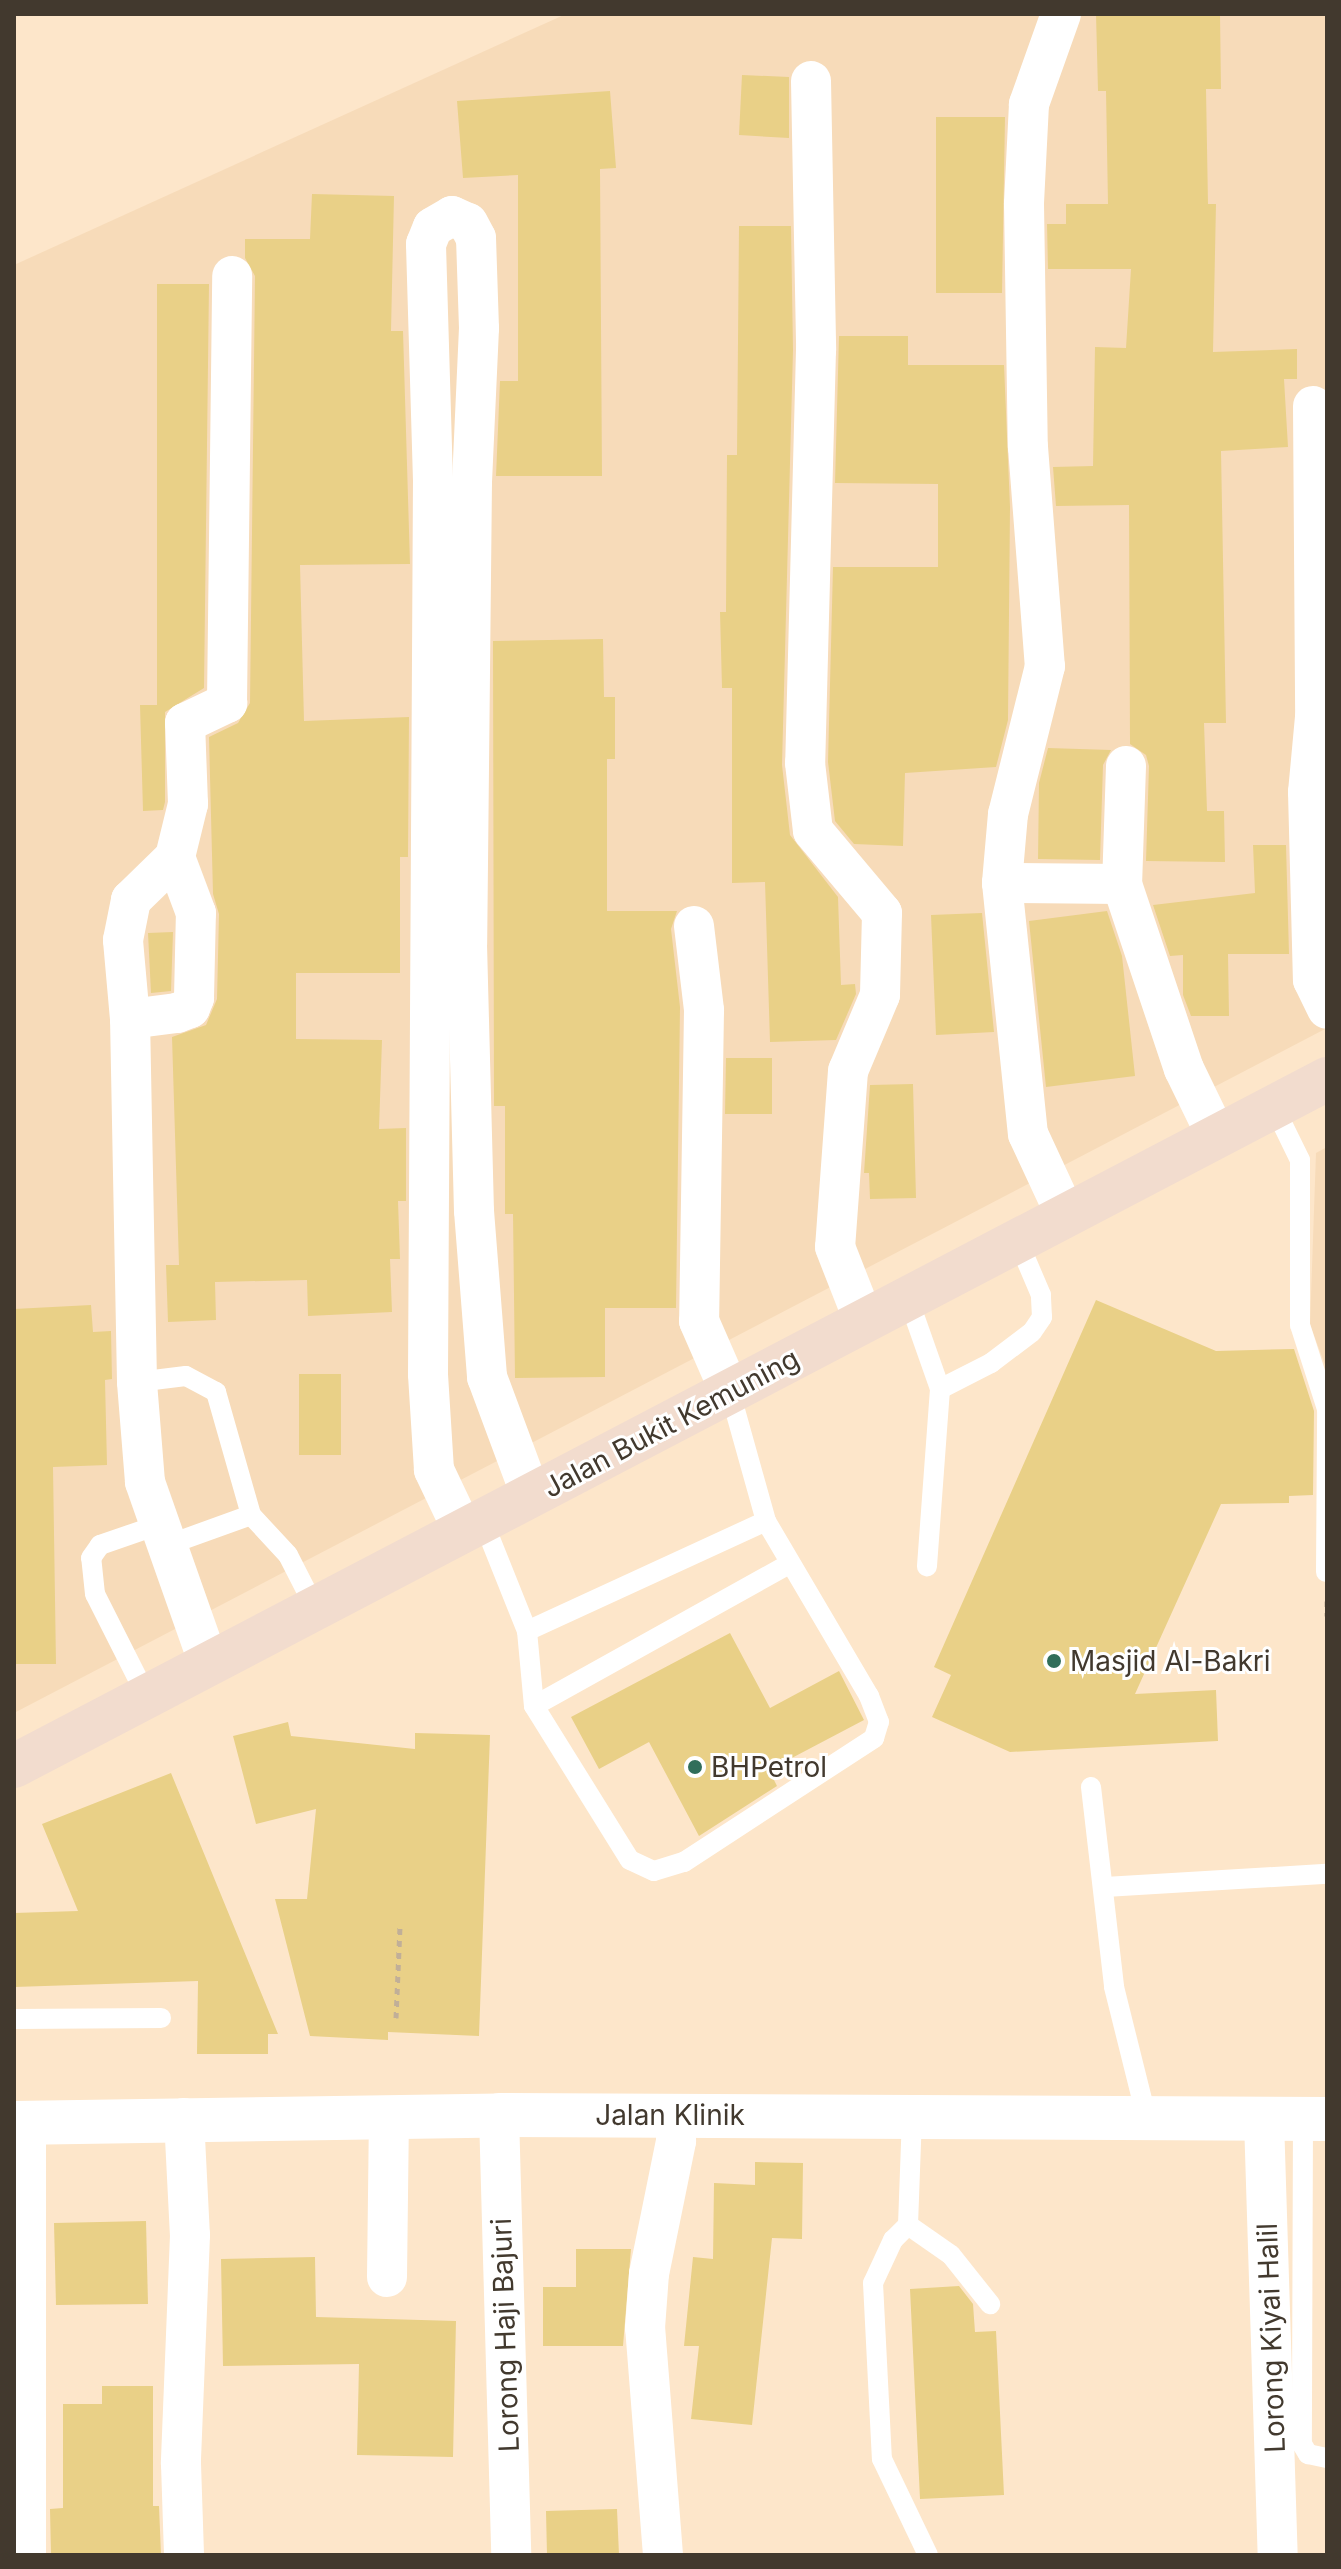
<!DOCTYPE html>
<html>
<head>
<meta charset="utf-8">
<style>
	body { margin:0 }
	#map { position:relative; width:1341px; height:2569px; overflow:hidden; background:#fde6ca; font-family:Inter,sans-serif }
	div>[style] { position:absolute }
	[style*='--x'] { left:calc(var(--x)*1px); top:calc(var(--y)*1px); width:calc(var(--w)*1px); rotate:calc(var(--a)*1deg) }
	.built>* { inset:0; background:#f7dbb9 }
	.building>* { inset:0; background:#e9d087 }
	.path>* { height:5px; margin-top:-2.5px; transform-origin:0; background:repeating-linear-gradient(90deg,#c1af98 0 6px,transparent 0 12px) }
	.service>* { height:20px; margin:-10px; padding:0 10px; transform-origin:10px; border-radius:10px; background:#fff }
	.minor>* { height:40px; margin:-20px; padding:0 20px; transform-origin:20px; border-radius:20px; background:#fff }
	.tertiary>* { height:44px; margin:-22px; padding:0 22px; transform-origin:22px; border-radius:22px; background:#fff }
	.secondary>* { height:44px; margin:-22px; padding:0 22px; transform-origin:22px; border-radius:22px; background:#f2dcce }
	.dots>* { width:22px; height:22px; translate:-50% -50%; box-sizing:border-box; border:4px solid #fff; border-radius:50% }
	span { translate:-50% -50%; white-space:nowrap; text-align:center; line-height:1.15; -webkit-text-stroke:6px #fff; paint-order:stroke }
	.street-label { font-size:28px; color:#42392e }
	.poi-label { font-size:28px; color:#42392e }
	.left { translate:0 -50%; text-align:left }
	.frame { position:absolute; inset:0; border:16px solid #42392e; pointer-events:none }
</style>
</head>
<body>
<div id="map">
	<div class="built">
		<i style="clip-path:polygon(566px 14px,1327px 14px,1327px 1028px,14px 1713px,14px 265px)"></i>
		<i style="clip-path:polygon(1327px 1147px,1327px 1370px,1310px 1325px,1316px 1153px)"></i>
	</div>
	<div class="building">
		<i style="clip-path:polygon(1096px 14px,1220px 14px,1221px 89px,1206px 89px,1208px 204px,1216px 204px,1213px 352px,1297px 349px,1297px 379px,1284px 379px,1288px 447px,1221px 451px,1226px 723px,1204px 723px,1207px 811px,1224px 811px,1225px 862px,1146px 861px,1149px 766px,1146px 755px,1130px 744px,1129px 505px,1056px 506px,1053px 467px,1093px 466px,1095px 347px,1126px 348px,1131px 269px,1048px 269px,1047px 224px,1066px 224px,1066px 204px,1108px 204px,1106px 91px,1098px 91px)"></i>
		<i style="clip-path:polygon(742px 75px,789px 77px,789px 138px,739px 135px)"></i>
		<i style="clip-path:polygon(610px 91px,616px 168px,600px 169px,602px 476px,496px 476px,500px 381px,518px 381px,518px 175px,463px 178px,457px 101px)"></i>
		<i style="clip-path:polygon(936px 117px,1005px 117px,1002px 293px,936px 293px)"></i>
		<i style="clip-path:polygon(312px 194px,394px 196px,391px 331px,403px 331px,410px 564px,300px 565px,304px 721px,409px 717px,408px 857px,400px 857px,400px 973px,296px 973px,296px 1039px,382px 1040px,379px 1129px,406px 1128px,406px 1201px,398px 1201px,400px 1259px,390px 1259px,392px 1312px,308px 1316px,307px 1280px,215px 1282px,216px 1320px,168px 1322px,166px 1265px,179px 1265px,172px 1037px,206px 1025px,217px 999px,219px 914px,213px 894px,209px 737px,238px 723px,250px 703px,255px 276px,245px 258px,245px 239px,310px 239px)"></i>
		<i style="clip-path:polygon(739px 226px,791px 226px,793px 350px,782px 765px,790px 835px,838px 897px,841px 985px,855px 984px,856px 994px,836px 1040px,770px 1042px,765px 882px,732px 883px,732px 688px,722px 688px,720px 612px,726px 612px,727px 455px,737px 455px)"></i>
		<i style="clip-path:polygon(157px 284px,209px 284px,204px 688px,165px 712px,165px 802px,163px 810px,143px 811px,140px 705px,157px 705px)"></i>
		<i style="clip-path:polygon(839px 336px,908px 336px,908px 365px,1004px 365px,1010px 507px,1008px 720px,996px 767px,905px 773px,903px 846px,854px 844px,835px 821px,828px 762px,833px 567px,938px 567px,938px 484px,835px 483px)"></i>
		<i style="clip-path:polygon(603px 639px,604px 697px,615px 697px,615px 759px,607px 759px,607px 911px,677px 911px,671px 929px,680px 1007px,676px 1308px,605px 1308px,605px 1377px,515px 1378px,513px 1214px,505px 1214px,505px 1106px,494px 1106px,493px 641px)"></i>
		<i style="clip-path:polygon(1048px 748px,1111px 750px,1103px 765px,1100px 860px,1038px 859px,1039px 783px)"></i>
		<i style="clip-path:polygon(1253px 845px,1286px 845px,1289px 954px,1228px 954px,1229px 1016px,1191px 1016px,1183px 995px,1183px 955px,1170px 956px,1153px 905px,1255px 893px)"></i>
		<i style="clip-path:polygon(1107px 911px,1122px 956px,1135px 1076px,1046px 1087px,1029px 921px)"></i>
		<i style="clip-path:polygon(982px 913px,994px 1032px,936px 1035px,931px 915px)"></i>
		<i style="clip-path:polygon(173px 932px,171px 991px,151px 993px,148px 933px)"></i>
		<i style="clip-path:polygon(726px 1058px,772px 1058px,772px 1114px,725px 1114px)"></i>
		<i style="clip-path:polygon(913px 1084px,916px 1198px,870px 1199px,869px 1173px,864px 1173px,870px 1085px)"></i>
		<i style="clip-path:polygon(1096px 1300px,1216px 1351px,1294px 1349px,1314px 1411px,1313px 1495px,1289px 1496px,1289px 1503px,1221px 1504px,1135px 1694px,1216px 1690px,1218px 1741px,1010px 1752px,932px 1717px,951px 1675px,934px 1667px)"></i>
		<i style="clip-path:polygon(91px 1305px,93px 1332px,111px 1331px,112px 1379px,105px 1380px,107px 1465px,53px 1467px,56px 1664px,14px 1664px,14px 1309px)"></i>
		<i style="clip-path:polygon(299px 1374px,341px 1374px,341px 1455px,299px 1455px)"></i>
		<i style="clip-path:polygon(730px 1633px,770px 1708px,839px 1671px,864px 1720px,769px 1770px,777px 1786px,699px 1836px,649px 1742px,599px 1769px,571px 1717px)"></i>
		<i style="clip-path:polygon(288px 1722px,291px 1736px,415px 1749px,415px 1733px,490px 1735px,479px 2036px,388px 2032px,388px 2040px,310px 2036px,275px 1899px,307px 1899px,316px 1809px,256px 1824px,233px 1736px)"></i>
		<i style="clip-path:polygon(171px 1773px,278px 2034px,268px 2034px,268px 2054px,197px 2054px,198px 1981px,14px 1987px,14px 1913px,78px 1911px,42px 1824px)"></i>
		<i style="clip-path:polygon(755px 2162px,803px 2163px,802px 2239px,772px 2238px,752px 2425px,691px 2419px,699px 2346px,684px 2346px,693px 2257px,713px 2259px,714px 2183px,755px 2185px)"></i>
		<i style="clip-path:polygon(146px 2221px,148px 2304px,56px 2305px,54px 2223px)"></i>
		<i style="clip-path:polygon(576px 2249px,631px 2249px,623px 2346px,543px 2346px,543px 2287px,576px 2287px)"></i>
		<i style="clip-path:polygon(315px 2257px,316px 2317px,456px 2321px,453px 2457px,357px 2455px,359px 2364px,223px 2366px,221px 2259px)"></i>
		<i style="clip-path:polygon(959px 2286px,973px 2304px,975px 2332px,996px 2331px,1004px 2495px,920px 2499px,910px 2289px)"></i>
		<i style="clip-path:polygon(102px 2386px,153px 2386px,153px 2506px,159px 2506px,161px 2555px,51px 2555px,50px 2509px,63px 2508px,63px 2404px,102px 2404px)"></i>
		<i style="clip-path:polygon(617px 2509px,619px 2555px,547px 2555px,546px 2511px)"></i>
	</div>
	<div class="path">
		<i style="--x:1327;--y:1601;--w:15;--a:90"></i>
		<i style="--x:396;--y:2018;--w:91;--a:-87.5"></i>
	</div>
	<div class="service">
		<i style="--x:1274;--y:1107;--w:59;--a:63.9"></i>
		<i style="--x:1300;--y:1160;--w:165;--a:90"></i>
		<i style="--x:1300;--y:1325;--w:88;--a:72.2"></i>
		<i style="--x:908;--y:1298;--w:96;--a:70.6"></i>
		<i style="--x:940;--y:1389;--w:178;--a:94.2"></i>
		<i style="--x:137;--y:1382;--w:49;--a:-7"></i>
		<i style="--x:186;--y:1376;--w:34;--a:28"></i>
		<i style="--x:216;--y:1392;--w:128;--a:74.1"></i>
		<i style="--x:251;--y:1515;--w:91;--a:160.2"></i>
		<i style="--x:940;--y:1389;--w:57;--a:-27"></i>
		<i style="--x:991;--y:1363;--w:51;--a:-37.1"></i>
		<i style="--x:1032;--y:1332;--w:18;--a:-56"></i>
		<i style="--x:1042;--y:1317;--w:22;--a:-93"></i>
		<i style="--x:1041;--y:1295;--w:59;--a:-113.1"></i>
		<i style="--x:251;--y:1515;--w:54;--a:47.2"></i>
		<i style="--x:288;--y:1555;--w:59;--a:63"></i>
		<i style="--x:483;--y:1521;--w:118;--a:68.2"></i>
		<i style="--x:527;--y:1631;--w:75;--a:84.7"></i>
		<i style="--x:534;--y:1706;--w:181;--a:58.1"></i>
		<i style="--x:630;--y:1860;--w:26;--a:25"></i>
		<i style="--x:654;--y:1871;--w:31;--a:-17"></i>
		<i style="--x:684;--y:1862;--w:227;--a:-33.1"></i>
		<i style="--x:874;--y:1738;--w:17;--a:-73"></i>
		<i style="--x:879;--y:1722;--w:28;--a:-111"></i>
		<i style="--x:869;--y:1696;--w:203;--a:-120.5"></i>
		<i style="--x:766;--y:1521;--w:134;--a:-105.6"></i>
		<i style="--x:1326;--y:1572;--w:161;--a:-89.6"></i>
		<i style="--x:527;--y:1631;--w:263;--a:-24.7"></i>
		<i style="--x:147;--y:1697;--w:115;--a:-116.8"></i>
		<i style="--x:95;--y:1594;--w:36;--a:-96"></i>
		<i style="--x:91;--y:1558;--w:16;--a:-55"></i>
		<i style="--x:100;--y:1545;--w:61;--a:-19"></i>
		<i style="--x:534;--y:1706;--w:292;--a:-29.1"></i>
		<i style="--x:1091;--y:1787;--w:201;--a:83.4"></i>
		<i style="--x:1114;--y:1987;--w:136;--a:76"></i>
		<i style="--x:1105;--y:1887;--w:222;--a:-3.4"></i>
		<i style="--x:14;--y:2019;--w:147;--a:-0.4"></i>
		<i style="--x:912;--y:2116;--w:109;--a:92.1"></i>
		<i style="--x:908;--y:2225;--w:21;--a:135"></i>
		<i style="--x:893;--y:2240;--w:47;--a:114.9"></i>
		<i style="--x:873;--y:2283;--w:176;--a:87.1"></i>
		<i style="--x:882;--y:2459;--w:106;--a:64.4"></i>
		<i style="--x:1303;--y:2119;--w:325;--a:90.2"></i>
		<i style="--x:1302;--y:2444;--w:12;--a:59"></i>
		<i style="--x:1308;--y:2454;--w:19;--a:12"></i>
		<i style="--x:908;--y:2225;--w:52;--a:34.9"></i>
		<i style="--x:951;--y:2255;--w:63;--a:51.5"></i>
	</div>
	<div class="minor">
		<i style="--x:1061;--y:14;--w:96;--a:109.6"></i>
		<i style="--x:1029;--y:104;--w:100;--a:92.9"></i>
		<i style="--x:1024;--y:204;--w:243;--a:89.1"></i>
		<i style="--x:1028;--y:447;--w:220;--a:85.6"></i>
		<i style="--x:1045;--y:666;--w:153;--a:104"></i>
		<i style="--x:1008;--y:814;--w:69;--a:95"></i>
		<i style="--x:1002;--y:883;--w:252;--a:84.1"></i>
		<i style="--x:1028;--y:1134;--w:90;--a:65.1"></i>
		<i style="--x:811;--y:81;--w:269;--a:88.9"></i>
		<i style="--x:816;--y:350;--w:413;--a:91.5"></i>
		<i style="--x:805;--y:763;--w:68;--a:83.3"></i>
		<i style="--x:813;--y:831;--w:107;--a:49.9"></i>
		<i style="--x:882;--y:913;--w:82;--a:91.4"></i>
		<i style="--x:880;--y:995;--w:82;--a:112.8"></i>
		<i style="--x:848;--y:1071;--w:176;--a:94.2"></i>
		<i style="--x:835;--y:1247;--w:79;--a:68.6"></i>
		<i style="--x:1313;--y:406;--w:311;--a:89.6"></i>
		<i style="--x:1315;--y:717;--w:75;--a:95.3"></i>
		<i style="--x:1308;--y:792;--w:188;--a:88.5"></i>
		<i style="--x:1313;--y:980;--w:32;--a:64"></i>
		<i style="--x:1126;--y:766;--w:118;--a:91.9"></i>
		<i style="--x:1122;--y:884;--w:195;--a:71.5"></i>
		<i style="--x:1184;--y:1069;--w:76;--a:64.1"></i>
		<i style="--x:1002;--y:883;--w:120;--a:0.5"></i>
		<i style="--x:694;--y:926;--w:85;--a:83.2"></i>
		<i style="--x:704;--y:1010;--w:311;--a:90.9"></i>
		<i style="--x:699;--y:1321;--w:77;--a:66.4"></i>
		<i style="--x:130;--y:1019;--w:79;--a:-95.1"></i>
		<i style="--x:123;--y:940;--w:41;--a:-78.7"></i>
		<i style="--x:131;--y:900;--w:62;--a:-44.3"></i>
		<i style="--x:463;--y:1531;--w:68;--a:-115.4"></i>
		<i style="--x:434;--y:1470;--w:96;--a:-93.6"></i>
		<i style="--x:428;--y:1374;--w:893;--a:-89.68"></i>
		<i style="--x:433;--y:481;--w:237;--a:-91.7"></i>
		<i style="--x:426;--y:244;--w:18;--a:-68"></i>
		<i style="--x:433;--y:227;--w:22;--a:-30"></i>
		<i style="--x:452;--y:216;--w:17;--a:24"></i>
		<i style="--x:468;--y:223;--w:17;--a:62"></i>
		<i style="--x:476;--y:238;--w:90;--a:88.1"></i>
		<i style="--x:479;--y:328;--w:153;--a:92.6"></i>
		<i style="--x:472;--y:481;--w:463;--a:90.6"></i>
		<i style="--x:467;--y:944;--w:267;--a:88.5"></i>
		<i style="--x:474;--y:1211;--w:167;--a:85.5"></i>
		<i style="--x:487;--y:1377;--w:126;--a:69.6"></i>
		<i style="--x:209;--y:1664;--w:193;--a:-109.4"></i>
		<i style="--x:145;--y:1482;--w:100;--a:-94.6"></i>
		<i style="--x:137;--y:1382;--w:363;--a:-91.1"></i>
		<i style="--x:130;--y:1019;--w:47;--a:-7.3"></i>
		<i style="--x:177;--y:1013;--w:14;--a:-21"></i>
		<i style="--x:190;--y:1008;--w:11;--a:-68"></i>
		<i style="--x:194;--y:998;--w:85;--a:-88.7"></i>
		<i style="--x:196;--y:913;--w:60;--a:-110.6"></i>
		<i style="--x:175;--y:857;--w:55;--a:-76.2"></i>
		<i style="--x:188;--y:804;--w:81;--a:-92.1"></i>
		<i style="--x:185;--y:723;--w:47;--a:-25.5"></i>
		<i style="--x:227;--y:703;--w:427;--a:-89.3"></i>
		<i style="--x:499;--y:2115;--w:440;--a:88.4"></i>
		<i style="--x:184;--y:2118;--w:117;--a:87.1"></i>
		<i style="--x:190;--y:2235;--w:229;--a:92.3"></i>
		<i style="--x:181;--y:2464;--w:91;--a:88.1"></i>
		<i style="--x:1264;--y:2120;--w:435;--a:88.2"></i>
		<i style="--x:387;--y:2277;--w:161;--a:-89.3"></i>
		<i style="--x:26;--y:2555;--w:432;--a:-90"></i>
		<i style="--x:663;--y:2555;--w:228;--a:-94.5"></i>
		<i style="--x:645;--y:2328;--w:54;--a:-85.8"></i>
		<i style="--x:649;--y:2274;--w:136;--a:-78.5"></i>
		<i style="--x:676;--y:2141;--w:26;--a:-90"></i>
	</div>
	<div class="tertiary">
		<i style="--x:14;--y:2123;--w:485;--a:-0.9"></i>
		<i style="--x:499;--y:2115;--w:828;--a:0.28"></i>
	</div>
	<div class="secondary">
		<i style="--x:14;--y:1766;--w:1482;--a:-27.62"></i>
	</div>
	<div class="dots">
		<i style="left:1054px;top:1661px;background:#316e5a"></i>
		<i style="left:695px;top:1767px;background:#316e5a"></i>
	</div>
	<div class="street-label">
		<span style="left:671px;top:1423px;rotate:-28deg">Jalan Bukit Kemuning</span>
		<span style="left:670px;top:2115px">Jalan Klinik</span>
		<span style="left:505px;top:2335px;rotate:-92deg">Lorong Haji Bajuri</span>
		<span style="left:1271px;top:2338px;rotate:-92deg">Lorong Kiyai Halil</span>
	</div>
	<div class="poi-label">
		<span class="left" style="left:1070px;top:1661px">Masjid Al-Bakri</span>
		<span class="left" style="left:711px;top:1767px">BHPetrol</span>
	</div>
	<div class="frame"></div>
</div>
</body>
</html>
